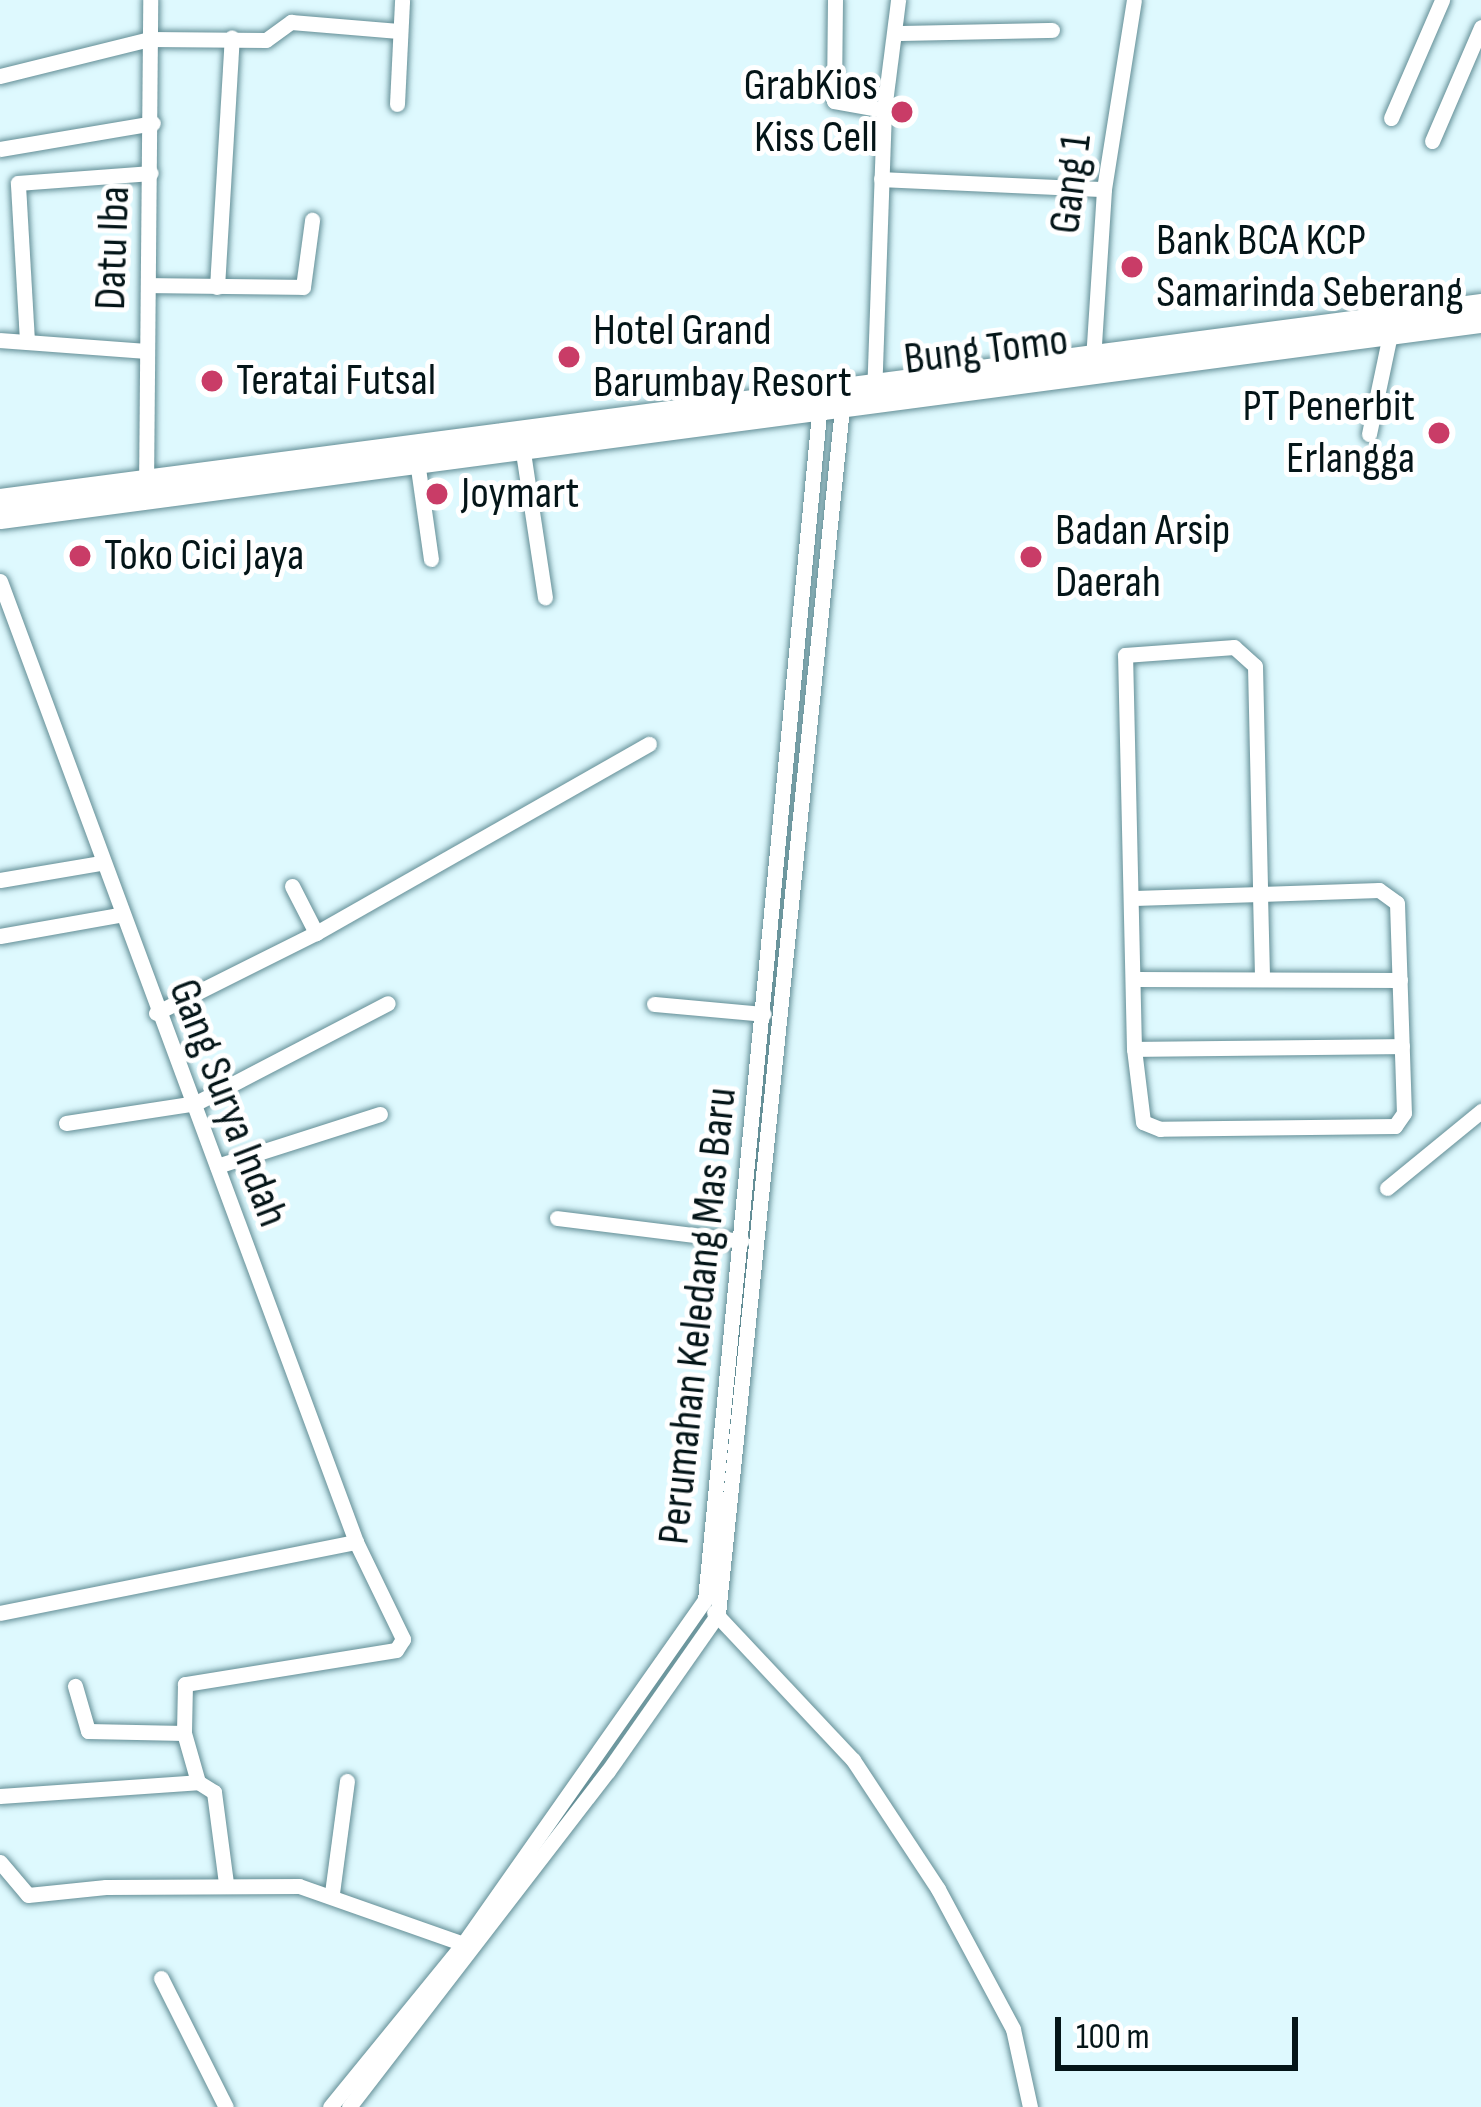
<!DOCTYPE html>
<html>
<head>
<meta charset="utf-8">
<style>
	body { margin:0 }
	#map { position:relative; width:1481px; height:2107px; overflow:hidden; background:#def9fe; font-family:"Sofia Sans Condensed",sans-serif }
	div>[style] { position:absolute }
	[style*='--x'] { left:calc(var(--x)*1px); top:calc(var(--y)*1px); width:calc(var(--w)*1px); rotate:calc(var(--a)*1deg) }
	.roads { filter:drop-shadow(0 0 3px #628d95) drop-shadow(0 0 3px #628d95) }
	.minor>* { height:15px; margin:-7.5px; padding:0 7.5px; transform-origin:7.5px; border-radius:7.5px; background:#fff }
	.major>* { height:21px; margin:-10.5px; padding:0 10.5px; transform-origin:10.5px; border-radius:10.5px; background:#fff }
	.dots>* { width:33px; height:33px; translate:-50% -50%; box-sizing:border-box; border:6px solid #fff; border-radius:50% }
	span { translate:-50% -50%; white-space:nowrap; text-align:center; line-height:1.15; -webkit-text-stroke:10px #fff; paint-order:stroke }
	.poi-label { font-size:45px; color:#041518 }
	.right { translate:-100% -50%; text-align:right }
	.left { translate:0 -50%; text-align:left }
	.street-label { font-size:45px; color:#041518 }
	.scale { position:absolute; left:1055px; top:2017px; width:243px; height:54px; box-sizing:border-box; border:6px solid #041518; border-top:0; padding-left:15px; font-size:36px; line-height:42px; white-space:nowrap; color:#041518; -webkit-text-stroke:9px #fff; paint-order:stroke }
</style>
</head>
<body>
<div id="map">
	<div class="roads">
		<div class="minor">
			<i style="--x:835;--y:0;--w:101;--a:90.6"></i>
			<i style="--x:834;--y:101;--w:51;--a:10.2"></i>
			<i style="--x:884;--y:110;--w:284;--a:92"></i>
			<i style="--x:896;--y:33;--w:156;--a:-1.1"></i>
			<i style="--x:0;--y:76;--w:154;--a:-13.9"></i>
			<i style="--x:149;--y:39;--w:117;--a:0.5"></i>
			<i style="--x:266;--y:40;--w:31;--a:-36"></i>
			<i style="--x:291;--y:22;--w:108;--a:4.8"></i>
			<i style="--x:397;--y:104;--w:104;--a:-87.2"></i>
			<i style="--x:884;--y:110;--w:111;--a:-82.7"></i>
			<i style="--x:1391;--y:118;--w:129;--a:-66.6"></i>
			<i style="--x:1432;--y:141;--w:124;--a:-66.7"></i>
			<i style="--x:0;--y:149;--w:155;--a:-9.6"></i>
			<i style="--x:881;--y:179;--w:223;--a:2.6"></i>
			<i style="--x:149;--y:285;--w:154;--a:0.7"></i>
			<i style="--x:303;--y:287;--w:68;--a:-82.3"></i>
			<i style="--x:217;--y:287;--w:250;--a:-86.6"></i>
			<i style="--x:0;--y:340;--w:146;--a:4.3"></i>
			<i style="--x:27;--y:341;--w:158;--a:-93.3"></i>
			<i style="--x:18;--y:183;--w:133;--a:-4.3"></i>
			<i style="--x:1093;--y:360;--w:171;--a:-86.3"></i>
			<i style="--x:1104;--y:189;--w:191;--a:-81"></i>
			<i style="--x:1369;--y:434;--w:102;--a:-78.1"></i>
			<i style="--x:523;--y:452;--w:147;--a:81.4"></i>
			<i style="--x:417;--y:461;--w:99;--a:81.9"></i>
			<i style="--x:146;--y:489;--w:489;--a:-89.5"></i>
			<i style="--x:0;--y:581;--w:1025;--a:69.67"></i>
			<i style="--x:356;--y:1542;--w:108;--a:64.1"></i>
			<i style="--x:403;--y:1639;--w:13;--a:122"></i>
			<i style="--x:396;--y:1650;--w:214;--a:170.8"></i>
			<i style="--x:185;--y:1684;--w:49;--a:91.2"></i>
			<i style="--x:1234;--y:647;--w:28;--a:42"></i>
			<i style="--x:1255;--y:666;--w:228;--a:88.7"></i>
			<i style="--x:1260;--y:894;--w:119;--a:-1.9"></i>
			<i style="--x:1379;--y:890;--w:22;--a:36"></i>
			<i style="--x:1397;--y:903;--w:210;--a:88.1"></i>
			<i style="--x:1404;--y:1113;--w:16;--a:125"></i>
			<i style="--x:1395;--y:1126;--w:235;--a:179.3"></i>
			<i style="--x:1160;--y:1129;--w:18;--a:-158"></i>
			<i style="--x:1143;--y:1122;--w:74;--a:-97"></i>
			<i style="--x:1134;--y:1049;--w:394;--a:-91.3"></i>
			<i style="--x:1125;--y:655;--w:109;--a:-4.2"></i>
			<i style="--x:0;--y:880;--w:101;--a:-9.6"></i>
			<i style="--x:292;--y:886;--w:53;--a:62.9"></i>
			<i style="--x:1134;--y:898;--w:126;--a:-1.8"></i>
			<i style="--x:1260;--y:894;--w:84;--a:88.6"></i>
			<i style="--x:0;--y:936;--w:121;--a:-10"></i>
			<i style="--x:1134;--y:979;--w:266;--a:0.2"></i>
			<i style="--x:654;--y:1004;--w:110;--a:5.2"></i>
			<i style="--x:156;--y:1013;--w:179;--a:-26.6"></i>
			<i style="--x:316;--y:933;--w:383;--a:-29.6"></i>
			<i style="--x:1134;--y:1049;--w:268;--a:-0.6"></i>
			<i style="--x:66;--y:1123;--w:132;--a:-8.7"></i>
			<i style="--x:196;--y:1103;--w:216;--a:-27.5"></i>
			<i style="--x:217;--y:1166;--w:171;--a:-17.7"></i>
			<i style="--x:1387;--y:1188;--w:122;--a:-39.3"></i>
			<i style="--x:557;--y:1218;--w:186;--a:7.1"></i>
			<i style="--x:714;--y:1612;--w:203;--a:46.8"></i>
			<i style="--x:853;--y:1760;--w:154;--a:56.6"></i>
			<i style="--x:938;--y:1889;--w:159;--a:61.8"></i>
			<i style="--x:1013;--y:2029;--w:80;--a:77.7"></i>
			<i style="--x:0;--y:1613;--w:363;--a:-11.3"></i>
			<i style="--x:198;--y:1782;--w:19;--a:32"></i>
			<i style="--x:214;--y:1792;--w:92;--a:82.5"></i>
			<i style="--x:0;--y:1796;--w:198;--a:-4"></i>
			<i style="--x:198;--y:1782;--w:51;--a:-105.9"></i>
			<i style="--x:184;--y:1733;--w:96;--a:-178.8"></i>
			<i style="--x:88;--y:1731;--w:47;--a:-106.1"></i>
			<i style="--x:0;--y:1862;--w:43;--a:49.7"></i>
			<i style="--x:28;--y:1895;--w:78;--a:-5.9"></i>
			<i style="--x:106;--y:1887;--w:193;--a:-0.3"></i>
			<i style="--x:299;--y:1886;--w:183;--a:19.4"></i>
			<i style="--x:332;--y:1893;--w:113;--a:-82.4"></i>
			<i style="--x:161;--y:1978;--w:144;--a:63.3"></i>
			<i style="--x:330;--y:2107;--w:210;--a:-50.8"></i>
			<i style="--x:463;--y:1944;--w:421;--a:-54.9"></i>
			<i style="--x:705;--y:1600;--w:1202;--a:-84.51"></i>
			<i style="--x:349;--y:2107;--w:424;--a:-52.4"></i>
			<i style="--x:608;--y:1771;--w:192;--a:-55"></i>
			<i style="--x:718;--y:1614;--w:1222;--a:-84.13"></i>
		</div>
		<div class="major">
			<i style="--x:0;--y:499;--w:1494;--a:-7.5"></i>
			<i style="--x:0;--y:518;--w:1494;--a:-7.54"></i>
		</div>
	</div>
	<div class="dots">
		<i style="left:902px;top:112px;background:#c93c67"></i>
		<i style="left:1132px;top:267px;background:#c93c67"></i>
		<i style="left:569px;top:357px;background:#c93c67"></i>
		<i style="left:212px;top:381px;background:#c93c67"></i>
		<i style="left:1439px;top:433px;background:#c93c67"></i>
		<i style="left:437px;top:494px;background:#c93c67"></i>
		<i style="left:80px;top:556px;background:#c93c67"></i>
		<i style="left:1031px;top:557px;background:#c93c67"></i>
	</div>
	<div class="poi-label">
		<span class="right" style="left:878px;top:112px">GrabKios<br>Kiss Cell</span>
		<span class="left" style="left:1156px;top:267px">Bank BCA KCP<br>Samarinda Seberang</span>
		<span class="left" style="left:593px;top:357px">Hotel Grand<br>Barumbay Resort</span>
		<span class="left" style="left:236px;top:381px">Teratai Futsal</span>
		<span class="right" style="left:1415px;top:433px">PT Penerbit<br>Erlangga</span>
		<span class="left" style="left:461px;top:494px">Joymart</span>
		<span class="left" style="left:1055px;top:557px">Badan Arsip<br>Daerah</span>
		<span class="left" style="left:104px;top:556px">Toko Cici Jaya</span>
	</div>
	<div class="street-label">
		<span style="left:1071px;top:184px;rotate:-83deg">Gang 1</span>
		<span style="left:113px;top:248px;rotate:-88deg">Datu Iba</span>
		<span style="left:986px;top:350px;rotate:-7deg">Bung Tomo</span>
		<span style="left:228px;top:1103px;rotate:69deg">Gang Surya Indah</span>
		<span style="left:698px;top:1316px;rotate:-84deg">Perumahan Keledang Mas Baru</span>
	</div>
	<div class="scale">100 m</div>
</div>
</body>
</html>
